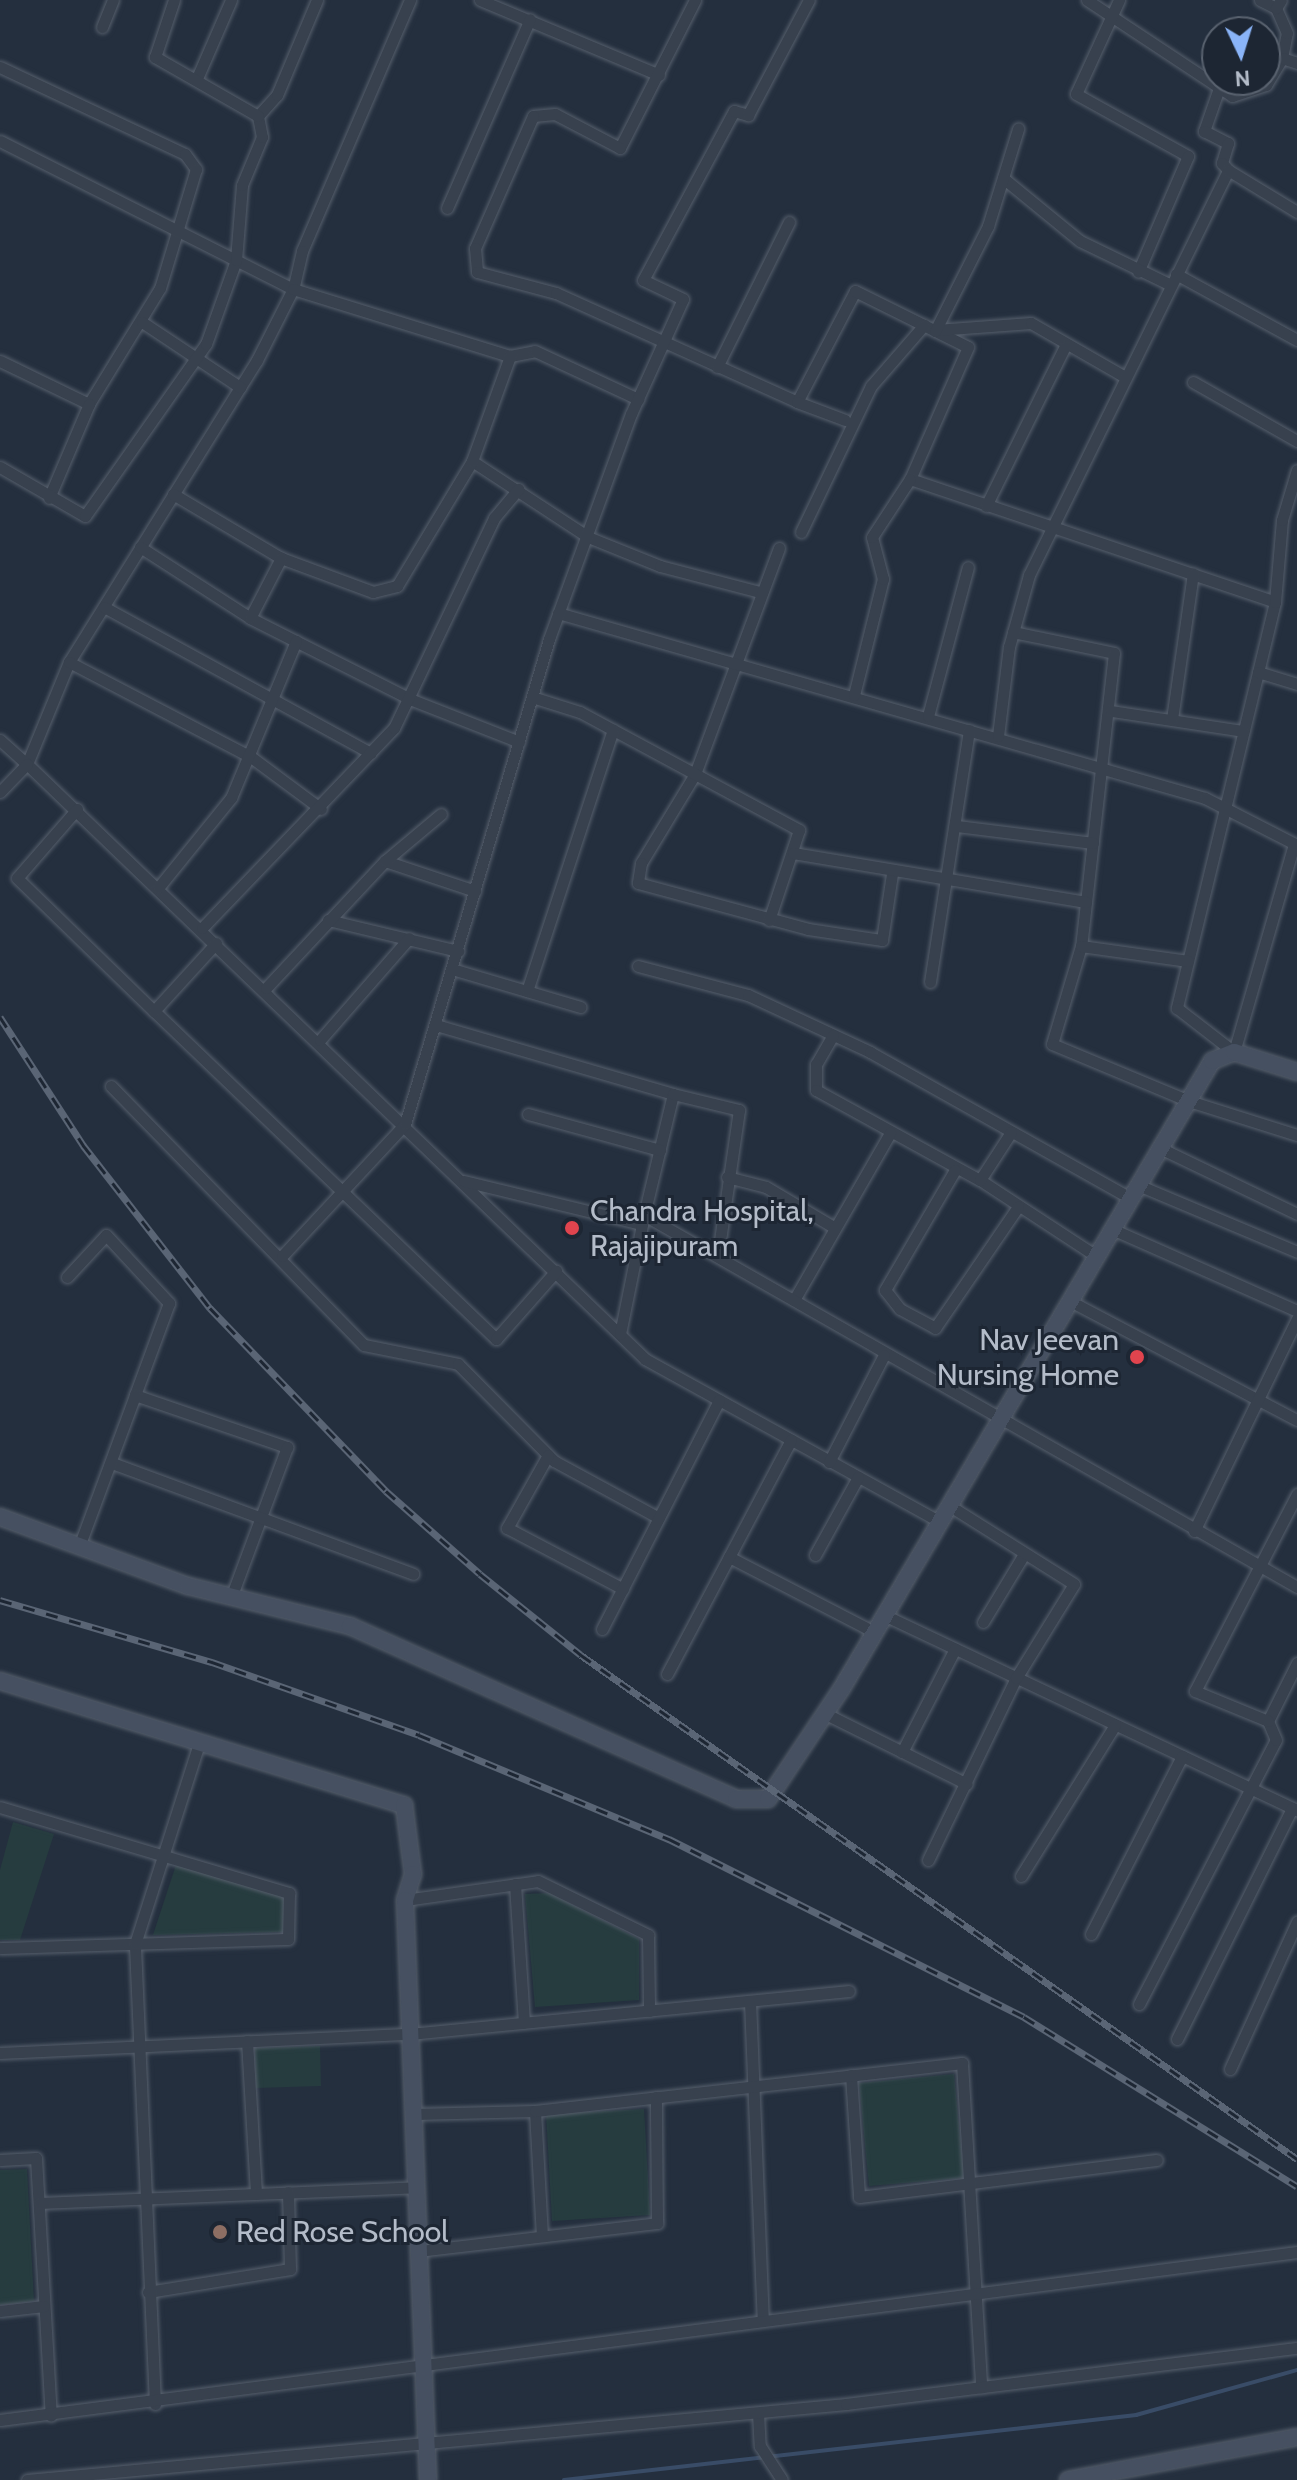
<!DOCTYPE html>
<html>
<head>
<meta charset="utf-8">
<style>
	body { margin:0 }
	#map { position:relative; width:1297px; height:2480px; overflow:hidden; background:#242f3e; font-family:Cabin,sans-serif }
	div>[style] { position:absolute }
	[style*='--x'] { left:calc(var(--x)*1px); top:calc(var(--y)*1px); width:calc(var(--w)*1px); rotate:calc(var(--a)*1deg) }
	.green>* { inset:0; background:#263c3f }
	.stream>* { height:4px; margin:-2px; padding:0 2px; transform-origin:2px; border-radius:2px; background:#394c67 }
	.roads { filter:drop-shadow(0 0 2px #565f6c) drop-shadow(0 0 2px #565f6c) }
	.street>* { height:11px; margin:-5.5px; padding:0 5.5px; transform-origin:5.5px; border-radius:5.5px; background:#38414e }
	.secondary>* { height:16px; margin:-8px; padding:0 8px; transform-origin:8px; border-radius:8px; background:#465061 }
	.rail>* { height:7px; margin-top:-3.5px; transform-origin:0; background:repeating-linear-gradient(90deg,#1d2633 0 12px,#5a6575 0 24px); box-sizing:border-box; border-block:2px solid #5a6575 }
	.dots>* { width:22px; height:22px; translate:-50% -50%; box-sizing:border-box; border:4px solid #1d2633; border-radius:50% }
	span { translate:-50% -50%; white-space:nowrap; text-align:center; line-height:1.15; -webkit-text-stroke:6px #1d2633; paint-order:stroke }
	.poi-label { font-size:30px; color:#b4bcc9 }
	.left { translate:0 -50%; text-align:left }
	.right { translate:-100% -50%; text-align:right }
	.north { position:absolute; left:1201px; top:16px; width:80px; height:80px; box-sizing:border-box; background:#1d2633; border:2px solid #59626f; border-radius:50%; rotate:176deg; font-size:22px; font-weight:700; line-height:32px; text-align:center; color:#b4bcc9 }
	.north::after { content:''; display:block; margin:auto; width:28px; height:36px; background:#8ab4f8; clip-path:polygon(50% 0,100% 100%,50% 72%,0 100%) }
</style>
</head>
<body>
<div id="map">
	<div class="green">
		<i style="clip-path:polygon(13px 1822px,54px 1834px,20px 1940px,0 1940px,0 1870px)"></i>
		<i style="clip-path:polygon(176px 1865px,284px 1896px,283px 1932px,153px 1935px)"></i>
		<i style="clip-path:polygon(549px 1893px,639px 1939px,639px 2000px,535px 2007px,525px 1894px)"></i>
		<i style="clip-path:polygon(320px 2046px,321px 2086px,256px 2088px,255px 2048px)"></i>
		<i style="clip-path:polygon(954px 2074px,964px 2178px,869px 2186px,859px 2083px)"></i>
		<i style="clip-path:polygon(644px 2109px,650px 2215px,552px 2221px,546px 2114px)"></i>
		<i style="clip-path:polygon(27px 2169px,34px 2301px,0 2305px,0 2170px)"></i>
	</div>
	<div class="stream">
		<i style="--x:564;--y:2480;--w:576;--a:-6.48"></i>
		<i style="--x:1136;--y:2415;--w:167;--a:-15.6"></i>
	</div>
	<div class="roads">
		<div class="street">
			<i style="--x:410;--y:0;--w:273;--a:113.3"></i>
			<i style="--x:302;--y:251;--w:39;--a:103"></i>
			<i style="--x:293;--y:289;--w:80;--a:116.9"></i>
			<i style="--x:257;--y:360;--w:356;--a:121.9"></i>
			<i style="--x:69;--y:662;--w:110;--a:112.4"></i>
			<i style="--x:27;--y:764;--w:858;--a:43.91"></i>
			<i style="--x:645;--y:1359;--w:335;--a:28.9"></i>
			<i style="--x:480;--y:0;--w:194;--a:22.7"></i>
			<i style="--x:695;--y:0;--w:166;--a:116.9"></i>
			<i style="--x:620;--y:148;--w:73;--a:-152.4"></i>
			<i style="--x:555;--y:114;--w:22;--a:175"></i>
			<i style="--x:533;--y:116;--w:144;--a:113.7"></i>
			<i style="--x:475;--y:248;--w:24;--a:85"></i>
			<i style="--x:477;--y:272;--w:82;--a:14.9"></i>
			<i style="--x:556;--y:293;--w:265;--a:24.3"></i>
			<i style="--x:797;--y:402;--w:125;--a:-62.4"></i>
			<i style="--x:855;--y:291;--w:126;--a:26.4"></i>
			<i style="--x:968;--y:347;--w:144;--a:113.7"></i>
			<i style="--x:910;--y:479;--w:385;--a:18.6"></i>
			<i style="--x:1275;--y:602;--w:418;--a:103.6"></i>
			<i style="--x:1177;--y:1008;--w:72;--a:37.7"></i>
			<i style="--x:1234;--y:1052;--w:216;--a:-73.9"></i>
			<i style="--x:1087;--y:0;--w:174;--a:33.5"></i>
			<i style="--x:1232;--y:96;--w:36;--a:-18"></i>
			<i style="--x:1266;--y:85;--w:31;--a:-59"></i>
			<i style="--x:1282;--y:58;--w:25;--a:-79"></i>
			<i style="--x:1287;--y:33;--w:27;--a:-114"></i>
			<i style="--x:1119;--y:0;--w:103;--a:114.6"></i>
			<i style="--x:1076;--y:94;--w:128;--a:29"></i>
			<i style="--x:1188;--y:156;--w:126;--a:113.3"></i>
			<i style="--x:1260;--y:0;--w:18;--a:27"></i>
			<i style="--x:1276;--y:8;--w:9;--a:-58"></i>
			<i style="--x:102;--y:27;--w:29;--a:-68"></i>
			<i style="--x:1282;--y:58;--w:16;--a:18"></i>
			<i style="--x:0;--y:67;--w:204;--a:25.2"></i>
			<i style="--x:185;--y:154;--w:19;--a:54"></i>
			<i style="--x:196;--y:169;--w:124;--a:106.8"></i>
			<i style="--x:160;--y:288;--w:136;--a:121.5"></i>
			<i style="--x:198;--y:76;--w:83;--a:-66.5"></i>
			<i style="--x:1219;--y:88;--w:46;--a:109.2"></i>
			<i style="--x:1204;--y:131;--w:27;--a:27"></i>
			<i style="--x:1228;--y:143;--w:21;--a:107"></i>
			<i style="--x:1222;--y:163;--w:9;--a:49"></i>
			<i style="--x:258;--y:116;--w:28;--a:-48"></i>
			<i style="--x:277;--y:95;--w:103;--a:-67.2"></i>
			<i style="--x:0;--y:141;--w:328;--a:26.8"></i>
			<i style="--x:293;--y:289;--w:227;--a:17.2"></i>
			<i style="--x:510;--y:356;--w:25;--a:-11"></i>
			<i style="--x:535;--y:351;--w:114;--a:25"></i>
			<i style="--x:1003;--y:178;--w:99;--a:39.3"></i>
			<i style="--x:1080;--y:241;--w:101;--a:25.8"></i>
			<i style="--x:447;--y:208;--w:206;--a:-66.3"></i>
			<i style="--x:1176;--y:274;--w:138;--a:28.6"></i>
			<i style="--x:142;--y:322;--w:118;--a:33.6"></i>
			<i style="--x:936;--y:330;--w:95;--a:-4.2"></i>
			<i style="--x:1031;--y:323;--w:106;--a:29.9"></i>
			<i style="--x:935;--y:331;--w:118;--a:-63.2"></i>
			<i style="--x:988;--y:226;--w:102;--a:-72.8"></i>
			<i style="--x:0;--y:361;--w:99;--a:25.8"></i>
			<i style="--x:89;--y:404;--w:102;--a:113.1"></i>
			<i style="--x:717;--y:367;--w:162;--a:-63.6"></i>
			<i style="--x:1193;--y:382;--w:120;--a:29.6"></i>
			<i style="--x:797;--y:402;--w:51;--a:20.6"></i>
			<i style="--x:472;--y:461;--w:139;--a:33.2"></i>
			<i style="--x:588;--y:537;--w:78;--a:21.9"></i>
			<i style="--x:660;--y:566;--w:103;--a:14.6"></i>
			<i style="--x:0;--y:467;--w:98;--a:30"></i>
			<i style="--x:85;--y:516;--w:210;--a:-54.9"></i>
			<i style="--x:206;--y:344;--w:89;--a:-70.3"></i>
			<i style="--x:236;--y:260;--w:75;--a:-85.4"></i>
			<i style="--x:242;--y:185;--w:52;--a:-67.4"></i>
			<i style="--x:262;--y:137;--w:21;--a:-101"></i>
			<i style="--x:258;--y:116;--w:119;--a:-150.2"></i>
			<i style="--x:155;--y:57;--w:60;--a:-71.6"></i>
			<i style="--x:173;--y:494;--w:126;--a:30.7"></i>
			<i style="--x:281;--y:558;--w:98;--a:20.3"></i>
			<i style="--x:373;--y:592;--w:25;--a:-14"></i>
			<i style="--x:397;--y:586;--w:146;--a:-59"></i>
			<i style="--x:472;--y:461;--w:112;--a:-70.1"></i>
			<i style="--x:986;--y:506;--w:178;--a:-63.7"></i>
			<i style="--x:801;--y:532;--w:162;--a:-64.4"></i>
			<i style="--x:871;--y:386;--w:81;--a:-49"></i>
			<i style="--x:140;--y:547;--w:131;--a:32.8"></i>
			<i style="--x:250;--y:618;--w:182;--a:26.8"></i>
			<i style="--x:412;--y:700;--w:115;--a:21.4"></i>
			<i style="--x:779;--y:548;--w:241;--a:110.4"></i>
			<i style="--x:695;--y:774;--w:104;--a:121.2"></i>
			<i style="--x:641;--y:863;--w:20;--a:99"></i>
			<i style="--x:638;--y:883;--w:176;--a:15.1"></i>
			<i style="--x:808;--y:929;--w:75;--a:8.5"></i>
			<i style="--x:882;--y:940;--w:67;--a:-81.4"></i>
			<i style="--x:1275;--y:602;--w:82;--a:-85.1"></i>
			<i style="--x:1282;--y:520;--w:52;--a:-73.3"></i>
			<i style="--x:104;--y:607;--w:304;--a:28.7"></i>
			<i style="--x:558;--y:613;--w:673;--a:15.96"></i>
			<i style="--x:1205;--y:798;--w:103;--a:27.1"></i>
			<i style="--x:250;--y:618;--w:68;--a:-62.7"></i>
			<i style="--x:1013;--y:632;--w:103;--a:11.7"></i>
			<i style="--x:1114;--y:653;--w:295;--a:96.4"></i>
			<i style="--x:1081;--y:946;--w:102;--a:106.5"></i>
			<i style="--x:1052;--y:1044;--w:148;--a:22.6"></i>
			<i style="--x:1189;--y:1101;--w:113;--a:17.5"></i>
			<i style="--x:69;--y:662;--w:205;--a:27.6"></i>
			<i style="--x:251;--y:757;--w:87;--a:36.6"></i>
			<i style="--x:1258;--y:672;--w:41;--a:17.1"></i>
			<i style="--x:854;--y:695;--w:120;--a:-76"></i>
			<i style="--x:883;--y:579;--w:43;--a:-104.7"></i>
			<i style="--x:872;--y:537;--w:69;--a:-56.8"></i>
			<i style="--x:532;--y:697;--w:50;--a:17.4"></i>
			<i style="--x:580;--y:712;--w:249;--a:28.3"></i>
			<i style="--x:799;--y:830;--w:95;--a:108.4"></i>
			<i style="--x:1111;--y:711;--w:134;--a:8.6"></i>
			<i style="--x:928;--y:716;--w:154;--a:-75"></i>
			<i style="--x:1172;--y:719;--w:147;--a:-81.8"></i>
			<i style="--x:998;--y:736;--w:90;--a:-83"></i>
			<i style="--x:1009;--y:647;--w:75;--a:-74.5"></i>
			<i style="--x:1029;--y:575;--w:451;--a:-63.8"></i>
			<i style="--x:1228;--y:170;--w:81;--a:31.3"></i>
			<i style="--x:0;--y:740;--w:36;--a:42"></i>
			<i style="--x:27;--y:764;--w:39;--a:134"></i>
			<i style="--x:77;--y:809;--w:91;--a:131"></i>
			<i style="--x:17;--y:878;--w:191;--a:44.2"></i>
			<i style="--x:154;--y:1011;--w:474;--a:43.8"></i>
			<i style="--x:496;--y:1339;--w:91;--a:-48.6"></i>
			<i style="--x:957;--y:826;--w:137;--a:7.1"></i>
			<i style="--x:793;--y:853;--w:297;--a:9.5"></i>
			<i style="--x:385;--y:861;--w:95;--a:18.4"></i>
			<i style="--x:158;--y:888;--w:116;--a:-51"></i>
			<i style="--x:231;--y:798;--w:170;--a:-67.5"></i>
			<i style="--x:328;--y:920;--w:134;--a:13.4"></i>
			<i style="--x:202;--y:928;--w:277;--a:-46.2"></i>
			<i style="--x:394;--y:728;--w:233;--a:-64.5"></i>
			<i style="--x:494;--y:518;--w:38;--a:-50"></i>
			<i style="--x:1081;--y:946;--w:108;--a:8"></i>
			<i style="--x:638;--y:966;--w:114;--a:14.8"></i>
			<i style="--x:748;--y:995;--w:135;--a:25"></i>
			<i style="--x:870;--y:1052;--w:298;--a:29.3"></i>
			<i style="--x:452;--y:969;--w:134;--a:16.5"></i>
			<i style="--x:930;--y:982;--w:255;--a:-81.2"></i>
			<i style="--x:266;--y:988;--w:174;--a:-46.9"></i>
			<i style="--x:385;--y:861;--w:73;--a:-40"></i>
			<i style="--x:527;--y:991;--w:275;--a:-71.8"></i>
			<i style="--x:154;--y:1011;--w:92;--a:-47.6"></i>
			<i style="--x:436;--y:1025;--w:247;--a:16.2"></i>
			<i style="--x:673;--y:1094;--w:124;--a:103.5"></i>
			<i style="--x:833;--y:1035;--w:34;--a:120"></i>
			<i style="--x:816;--y:1064;--w:26;--a:90"></i>
			<i style="--x:816;--y:1090;--w:187;--a:28.8"></i>
			<i style="--x:980;--y:1180;--w:139;--a:33.2"></i>
			<i style="--x:320;--y:1040;--w:135;--a:-48.9"></i>
			<i style="--x:111;--y:1086;--w:362;--a:45.7"></i>
			<i style="--x:364;--y:1345;--w:96;--a:11.4"></i>
			<i style="--x:458;--y:1364;--w:136;--a:45.3"></i>
			<i style="--x:554;--y:1461;--w:119;--a:28.5"></i>
			<i style="--x:673;--y:1094;--w:68;--a:13.6"></i>
			<i style="--x:739;--y:1110;--w:146;--a:98.3"></i>
			<i style="--x:528;--y:1114;--w:137;--a:15.3"></i>
			<i style="--x:1160;--y:1148;--w:152;--a:25.7"></i>
			<i style="--x:955;--y:1170;--w:139;--a:120.3"></i>
			<i style="--x:885;--y:1290;--w:24;--a:52"></i>
			<i style="--x:900;--y:1309;--w:40;--a:28"></i>
			<i style="--x:935;--y:1328;--w:147;--a:-55.6"></i>
			<i style="--x:727;--y:1177;--w:40;--a:14.4"></i>
			<i style="--x:766;--y:1187;--w:80;--a:30.7"></i>
			<i style="--x:980;--y:1180;--w:57;--a:-57.1"></i>
			<i style="--x:464;--y:1181;--w:183;--a:13.6"></i>
			<i style="--x:1138;--y:1185;--w:173;--a:22.8"></i>
			<i style="--x:1112;--y:1229;--w:202;--a:23.9"></i>
			<i style="--x:282;--y:1256;--w:180;--a:-47"></i>
			<i style="--x:405;--y:1124;--w:506;--a:-73.46"></i>
			<i style="--x:549;--y:639;--w:239;--a:-70"></i>
			<i style="--x:631;--y:414;--w:126;--a:-65.7"></i>
			<i style="--x:683;--y:299;--w:44;--a:-154.6"></i>
			<i style="--x:643;--y:280;--w:192;--a:-61.7"></i>
			<i style="--x:734;--y:111;--w:15;--a:16"></i>
			<i style="--x:748;--y:115;--w:130;--a:-62.1"></i>
			<i style="--x:67;--y:1277;--w:57;--a:-47.1"></i>
			<i style="--x:106;--y:1235;--w:93;--a:47.2"></i>
			<i style="--x:169;--y:1303;--w:98;--a:110.3"></i>
			<i style="--x:135;--y:1395;--w:161;--a:18.9"></i>
			<i style="--x:287;--y:1447;--w:158;--a:110.4"></i>
			<i style="--x:794;--y:1300;--w:193;--a:-60.1"></i>
			<i style="--x:1070;--y:1301;--w:256;--a:27.7"></i>
			<i style="--x:620;--y:1334;--w:121;--a:-78.6"></i>
			<i style="--x:644;--y:1215;--w:752;--a:29.67"></i>
			<i style="--x:548;--y:1455;--w:84;--a:119.3"></i>
			<i style="--x:507;--y:1528;--w:131;--a:27.7"></i>
			<i style="--x:829;--y:1462;--w:120;--a:-62.8"></i>
			<i style="--x:112;--y:1463;--w:321;--a:20.2"></i>
			<i style="--x:1194;--y:1531;--w:236;--a:-64.1"></i>
			<i style="--x:80;--y:1544;--w:159;--a:-69.7"></i>
			<i style="--x:815;--y:1555;--w:89;--a:-61.1"></i>
			<i style="--x:729;--y:1557;--w:163;--a:27.3"></i>
			<i style="--x:884;--y:1615;--w:457;--a:25.3"></i>
			<i style="--x:983;--y:1622;--w:79;--a:-58.9"></i>
			<i style="--x:602;--y:1629;--w:257;--a:-62.9"></i>
			<i style="--x:667;--y:1674;--w:265;--a:-62.1"></i>
			<i style="--x:826;--y:1714;--w:157;--a:26.4"></i>
			<i style="--x:1268;--y:1721;--w:65;--a:-63.4"></i>
			<i style="--x:902;--y:1752;--w:116;--a:-62.8"></i>
			<i style="--x:0;--y:1807;--w:302;--a:16.6"></i>
			<i style="--x:289;--y:1893;--w:46;--a:91.2"></i>
			<i style="--x:288;--y:1939;--w:288;--a:178.2"></i>
			<i style="--x:928;--y:1860;--w:202;--a:-64.2"></i>
			<i style="--x:1016;--y:1678;--w:110;--a:-58.3"></i>
			<i style="--x:1074;--y:1584;--w:150;--a:-147.8"></i>
			<i style="--x:1021;--y:1876;--w:178;--a:-58.1"></i>
			<i style="--x:515;--y:1884;--w:139;--a:86.3"></i>
			<i style="--x:405;--y:1900;--w:134;--a:-8.1"></i>
			<i style="--x:538;--y:1881;--w:123;--a:26.1"></i>
			<i style="--x:648;--y:1935;--w:76;--a:89.2"></i>
			<i style="--x:1091;--y:1934;--w:200;--a:-62.9"></i>
			<i style="--x:750;--y:2001;--w:320;--a:87.7"></i>
			<i style="--x:1139;--y:2004;--w:297;--a:-62.6"></i>
			<i style="--x:1276;--y:1740;--w:21;--a:-113"></i>
			<i style="--x:1268;--y:1721;--w:79;--a:-157.7"></i>
			<i style="--x:1195;--y:1691;--w:222;--a:-62.6"></i>
			<i style="--x:1177;--y:2039;--w:258;--a:-63.5"></i>
			<i style="--x:247;--y:2041;--w:153;--a:86.6"></i>
			<i style="--x:0;--y:2053;--w:410;--a:-2.7"></i>
			<i style="--x:410;--y:2034;--w:441;--a:-5.6"></i>
			<i style="--x:1230;--y:2069;--w:162;--a:-65.5"></i>
			<i style="--x:851;--y:2075;--w:122;--a:86.2"></i>
			<i style="--x:859;--y:2197;--w:300;--a:-7.1"></i>
			<i style="--x:535;--y:2111;--w:125;--a:86.8"></i>
			<i style="--x:414;--y:2114;--w:121;--a:-1.4"></i>
			<i style="--x:535;--y:2111;--w:430;--a:-6.4"></i>
			<i style="--x:962;--y:2063;--w:325;--a:86.6"></i>
			<i style="--x:0;--y:2160;--w:36;--a:-3"></i>
			<i style="--x:36;--y:2158;--w:258;--a:86.7"></i>
			<i style="--x:39;--y:2203;--w:378;--a:-2.4"></i>
			<i style="--x:419;--y:2251;--w:240;--a:-6.7"></i>
			<i style="--x:657;--y:2223;--w:126;--a:-90.5"></i>
			<i style="--x:148;--y:2292;--w:144;--a:-9.2"></i>
			<i style="--x:290;--y:2269;--w:77;--a:-91.5"></i>
			<i style="--x:0;--y:2311;--w:44;--a:-6.5"></i>
			<i style="--x:155;--y:2404;--w:460;--a:-92.5"></i>
			<i style="--x:135;--y:1944;--w:211;--a:-72.3"></i>
			<i style="--x:758;--y:2413;--w:33;--a:87"></i>
			<i style="--x:760;--y:2446;--w:40;--a:57.1"></i>
			<i style="--x:0;--y:2420;--w:1308;--a:-7.38"></i>
			<i style="--x:27;--y:2480;--w:823;--a:-5.3"></i>
			<i style="--x:846;--y:2404;--w:454;--a:-7.1"></i>
		</div>
		<div class="secondary">
			<i style="--x:0;--y:1517;--w:200;--a:20.2"></i>
			<i style="--x:188;--y:1586;--w:167;--a:13.9"></i>
			<i style="--x:350;--y:1626;--w:423;--a:24.1"></i>
			<i style="--x:736;--y:1799;--w:32;--a:0"></i>
			<i style="--x:768;--y:1799;--w:133;--a:-56.3"></i>
			<i style="--x:842;--y:1688;--w:728;--a:-59.45"></i>
			<i style="--x:1212;--y:1061;--w:24;--a:-22"></i>
			<i style="--x:1234;--y:1052;--w:66;--a:17.6"></i>
			<i style="--x:0;--y:1681;--w:423;--a:17.1"></i>
			<i style="--x:404;--y:1805;--w:70;--a:82.6"></i>
			<i style="--x:413;--y:1874;--w:27;--a:107"></i>
			<i style="--x:405;--y:1900;--w:580;--a:87.73"></i>
			<i style="--x:1068;--y:2480;--w:233;--a:-10.6"></i>
		</div>
	</div>
	<div class="rail">
		<i style="--x:0;--y:1017;--w:153;--a:57"></i>
		<i style="--x:83;--y:1145;--w:207;--a:52.1"></i>
		<i style="--x:210;--y:1308;--w:254;--a:46.1"></i>
		<i style="--x:386;--y:1491;--w:125;--a:41.4"></i>
		<i style="--x:480;--y:1574;--w:129;--a:38.7"></i>
		<i style="--x:581;--y:1655;--w:876;--a:35.14"></i>
		<i style="--x:0;--y:1600;--w:221;--a:16.3"></i>
		<i style="--x:212;--y:1662;--w:219;--a:19.4"></i>
		<i style="--x:419;--y:1735;--w:271;--a:22.6"></i>
		<i style="--x:669;--y:1839;--w:397;--a:26.6"></i>
		<i style="--x:1024;--y:2017;--w:321;--a:31.8"></i>
	</div>
	<div class="dots">
		<i style="left:572px;top:1228px;background:#e0444e"></i>
		<i style="left:1137px;top:1357px;background:#e0444e"></i>
		<i style="left:220px;top:2232px;background:#8d6e63"></i>
	</div>
	<div class="poi-label">
		<span class="left" style="left:590px;top:1228px">Chandra Hospital,<br>Rajajipuram</span>
		<span class="right" style="left:1119px;top:1357px">Nav Jeevan<br>Nursing Home</span>
		<span class="left" style="left:236px;top:2232px">Red Rose School</span>
	</div>
	<div class="north">N</div>
</div>
</body>
</html>
